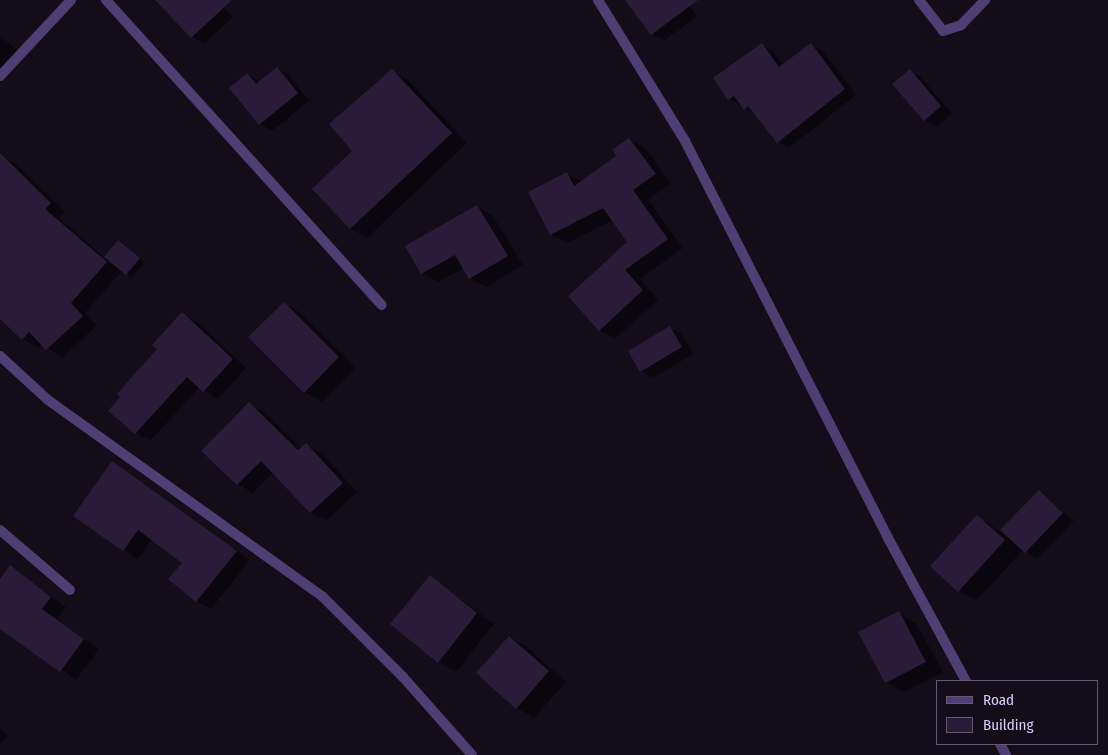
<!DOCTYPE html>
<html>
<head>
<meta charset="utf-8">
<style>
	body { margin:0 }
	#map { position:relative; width:1108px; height:755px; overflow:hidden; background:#130d1a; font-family:"Fira Sans Condensed",sans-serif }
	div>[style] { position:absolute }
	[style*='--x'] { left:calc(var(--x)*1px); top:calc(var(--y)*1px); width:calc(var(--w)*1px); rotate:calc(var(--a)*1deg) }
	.shadow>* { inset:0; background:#0007 }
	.building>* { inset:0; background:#2a1c38 }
	.street>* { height:10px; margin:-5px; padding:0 5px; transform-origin:5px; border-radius:5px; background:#4f3e73 }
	span { translate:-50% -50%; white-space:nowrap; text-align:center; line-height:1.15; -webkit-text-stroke:4px #130d1a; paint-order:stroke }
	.legend { position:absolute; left:936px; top:680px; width:162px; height:65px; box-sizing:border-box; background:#130d1a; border:1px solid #645a73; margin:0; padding:6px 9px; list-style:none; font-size:15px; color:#decdf8 }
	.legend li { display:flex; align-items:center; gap:10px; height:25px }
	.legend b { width:25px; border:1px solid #645a73 }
</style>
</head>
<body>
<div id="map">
	<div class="shadow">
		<i style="clip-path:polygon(156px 0,217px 0,233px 17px,204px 44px,192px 37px)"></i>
		<i style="clip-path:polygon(626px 0,685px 0,697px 16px,664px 41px,652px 34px)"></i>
		<i style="clip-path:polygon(0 36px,18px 51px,0 74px)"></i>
		<i style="clip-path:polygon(762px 45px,773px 51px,784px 66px,811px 45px,823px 51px,856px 95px,789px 148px,778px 142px,757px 115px,729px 99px)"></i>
		<i style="clip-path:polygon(277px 68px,289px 75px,309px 101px,272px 131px,260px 124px,247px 74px,260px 82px)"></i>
		<i style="clip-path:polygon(392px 71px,408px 80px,467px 143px,367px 238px,350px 228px,354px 151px)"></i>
		<i style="clip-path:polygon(910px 71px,922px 78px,952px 114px,937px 127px,925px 120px)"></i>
		<i style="clip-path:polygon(629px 139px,645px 148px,671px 183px,648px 200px,683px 248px,640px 279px,658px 300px,615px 339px,599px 330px,629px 242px,613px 220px,567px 243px,551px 234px,567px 174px,582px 182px,618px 156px)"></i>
		<i style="clip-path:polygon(0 156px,16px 164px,65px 212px,59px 218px,105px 258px,119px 241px,145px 262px,132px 277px,122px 271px,85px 313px,97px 325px,62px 358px,42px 344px,38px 348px,23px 339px,0 318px)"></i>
		<i style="clip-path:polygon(477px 206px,493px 216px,523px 265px,486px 287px,470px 278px,464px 268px,438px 282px,422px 273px)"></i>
		<i style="clip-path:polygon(284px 303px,301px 313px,356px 368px,322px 402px,305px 392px)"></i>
		<i style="clip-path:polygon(182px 314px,197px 322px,246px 368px,218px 399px,200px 387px,150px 441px,136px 433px)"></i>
		<i style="clip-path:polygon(670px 328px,682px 334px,693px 354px,653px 378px,641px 371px)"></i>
		<i style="clip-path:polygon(249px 404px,264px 412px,302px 449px,307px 445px,322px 453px,357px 492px,326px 521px,310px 512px,273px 473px,253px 493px,238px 484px,203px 451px)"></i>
		<i style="clip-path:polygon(112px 463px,250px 560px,211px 609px,196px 601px,183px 562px,152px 539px,138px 559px,75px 516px)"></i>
		<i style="clip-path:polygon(1039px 492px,1074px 521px,1037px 559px,1023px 550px,976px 601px,959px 591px,978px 517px,1001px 532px)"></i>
		<i style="clip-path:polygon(11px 567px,66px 607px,57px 619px,99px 649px,76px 680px,0 626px,0 581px)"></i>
		<i style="clip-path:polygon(430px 577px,494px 624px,456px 672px,439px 662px)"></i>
		<i style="clip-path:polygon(899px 613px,916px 623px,943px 672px,904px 692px,886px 682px)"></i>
		<i style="clip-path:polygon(509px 637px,527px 647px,566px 682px,534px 718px,517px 708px)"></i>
		<i style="clip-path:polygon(0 728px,8px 736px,0 744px)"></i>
	</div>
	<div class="building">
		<i style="clip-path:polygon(155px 0,232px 0,191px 38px)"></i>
		<i style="clip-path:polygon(625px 0,698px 0,651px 35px)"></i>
		<i style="clip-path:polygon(762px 43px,779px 67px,811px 43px,845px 89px,777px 143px,748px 106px,744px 110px,734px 96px,728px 100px,713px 78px)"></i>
		<i style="clip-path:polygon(277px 67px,298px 93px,259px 125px,229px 88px,247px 73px,256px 84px)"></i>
		<i style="clip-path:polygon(392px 69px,452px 133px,350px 229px,312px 189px,352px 151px,329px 124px)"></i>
		<i style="clip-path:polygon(910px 69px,941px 106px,924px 121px,892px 84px)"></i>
		<i style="clip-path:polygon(629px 138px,656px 174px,633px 190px,668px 239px,625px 270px,643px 290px,599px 331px,568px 296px,627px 242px,603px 208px,550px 235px,528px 192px,567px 172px,574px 186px,616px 156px,612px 150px)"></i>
		<i style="clip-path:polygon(0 153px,51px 203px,45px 209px,107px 262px,71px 303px,83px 316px,46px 350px,29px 332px,22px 340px,0 319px)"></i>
		<i style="clip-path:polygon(477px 205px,508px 256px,469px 279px,455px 255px,421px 274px,405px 246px)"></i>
		<i style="clip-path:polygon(118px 240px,140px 258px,126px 275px,104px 257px)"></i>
		<i style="clip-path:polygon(284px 302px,339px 357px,304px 393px,248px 337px)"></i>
		<i style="clip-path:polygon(182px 312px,233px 359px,203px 392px,187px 377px,135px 434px,108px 411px,120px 397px,117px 394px,157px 349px,152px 345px)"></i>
		<i style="clip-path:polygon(670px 326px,682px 347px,640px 372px,628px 351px)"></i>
		<i style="clip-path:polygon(249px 402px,298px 450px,306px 443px,343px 483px,310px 513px,261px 461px,237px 485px,201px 451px)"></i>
		<i style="clip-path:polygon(112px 461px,237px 551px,196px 602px,168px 579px,182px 563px,138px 530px,123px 551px,73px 516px)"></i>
		<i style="clip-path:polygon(1039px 490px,1063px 513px,1025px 553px,1000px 530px)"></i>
		<i style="clip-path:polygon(977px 515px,1005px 540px,958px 592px,930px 566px)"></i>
		<i style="clip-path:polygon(10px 565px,51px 597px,42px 609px,84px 639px,60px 672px,0 629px,0 579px)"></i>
		<i style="clip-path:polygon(430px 575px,477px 613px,438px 663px,390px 624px)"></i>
		<i style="clip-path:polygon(899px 611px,926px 662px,885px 683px,858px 632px)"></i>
		<i style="clip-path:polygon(509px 636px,549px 671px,516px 709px,476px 673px)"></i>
	</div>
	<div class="street">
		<i style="--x:106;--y:0;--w:411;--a:47.9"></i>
		<i style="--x:598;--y:0;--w:166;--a:58.3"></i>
		<i style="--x:685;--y:141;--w:446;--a:62.9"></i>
		<i style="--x:888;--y:538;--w:163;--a:61.4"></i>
		<i style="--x:919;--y:0;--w:39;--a:52"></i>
		<i style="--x:943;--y:31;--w:19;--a:-18"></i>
		<i style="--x:961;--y:25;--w:35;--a:-46"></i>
		<i style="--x:0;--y:76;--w:104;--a:-46.9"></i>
		<i style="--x:0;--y:356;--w:65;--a:42.5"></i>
		<i style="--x:48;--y:400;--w:338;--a:35.6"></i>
		<i style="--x:323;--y:597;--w:113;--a:45"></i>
		<i style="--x:403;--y:677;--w:104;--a:48.5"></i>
		<i style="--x:0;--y:530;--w:92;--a:40.6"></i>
		<i style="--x:1000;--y:744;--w:13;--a:61"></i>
	</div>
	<ul class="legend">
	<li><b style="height:6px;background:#4f3e73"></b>Road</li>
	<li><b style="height:14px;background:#2a1c38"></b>Building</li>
	</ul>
</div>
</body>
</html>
